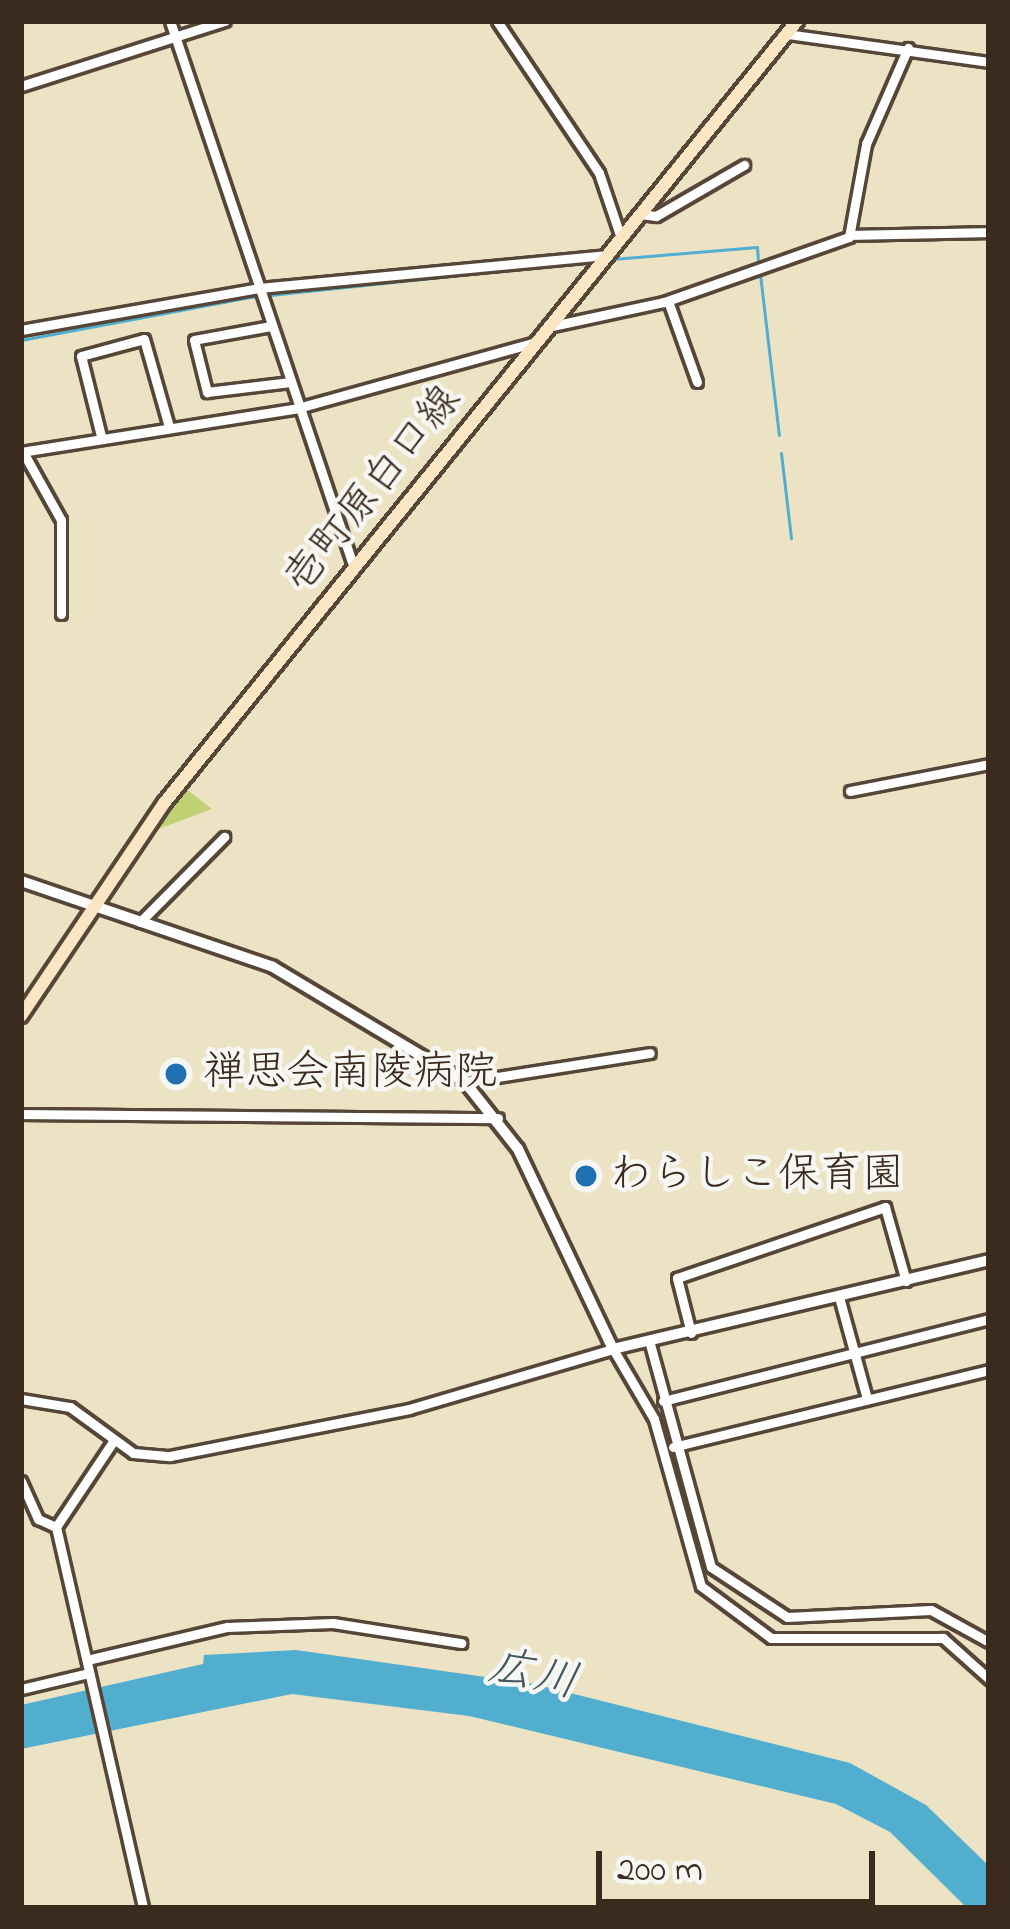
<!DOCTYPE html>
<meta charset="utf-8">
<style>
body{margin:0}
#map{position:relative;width:1010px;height:1929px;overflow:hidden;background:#ece3c5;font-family:"Indie Flower","Klee One",sans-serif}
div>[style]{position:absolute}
.green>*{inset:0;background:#c0d173}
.water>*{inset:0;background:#51aecf}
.stream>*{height:3px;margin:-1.5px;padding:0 1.5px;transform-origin:1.5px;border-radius:1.5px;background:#51aecf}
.roads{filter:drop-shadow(3px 0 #564637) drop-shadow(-3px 0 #564637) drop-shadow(0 3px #564637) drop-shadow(0 -3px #564637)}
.minor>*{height:9px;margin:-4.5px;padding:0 4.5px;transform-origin:4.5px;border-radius:4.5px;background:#fff}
.tertiary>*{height:10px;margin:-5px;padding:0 5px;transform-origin:5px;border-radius:5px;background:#fff}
.secondary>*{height:12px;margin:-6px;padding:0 6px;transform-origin:6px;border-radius:6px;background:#fbe6c4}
.dots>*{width:33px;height:33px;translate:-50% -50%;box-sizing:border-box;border:6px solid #f6f6f2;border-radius:50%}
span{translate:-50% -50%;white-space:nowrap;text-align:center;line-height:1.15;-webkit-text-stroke:9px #f6f6f2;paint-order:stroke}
.street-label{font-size:42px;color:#3b2a1e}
.poi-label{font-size:42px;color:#3b2a1e}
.left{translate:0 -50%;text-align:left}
.water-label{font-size:45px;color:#43585c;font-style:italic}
.frame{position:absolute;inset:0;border:24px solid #3b2a1e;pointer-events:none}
.scale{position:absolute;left:596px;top:1851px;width:279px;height:54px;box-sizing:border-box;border:6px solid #3b2a1e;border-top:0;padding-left:15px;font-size:36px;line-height:42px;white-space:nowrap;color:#3b2a1e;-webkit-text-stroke:9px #f6f6f2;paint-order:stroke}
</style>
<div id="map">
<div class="green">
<div style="clip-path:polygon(185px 788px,212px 809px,153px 831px)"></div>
</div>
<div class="water">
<div style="clip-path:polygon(296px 1650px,534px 1684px,850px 1763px,926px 1805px,989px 1866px,989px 1908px,967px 1908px,890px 1832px,836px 1804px,469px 1716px,292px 1694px,21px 1749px,21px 1705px,203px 1664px,204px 1655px)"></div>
</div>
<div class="stream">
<div style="left:613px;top:259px;width:144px;rotate:-4.8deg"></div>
<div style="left:757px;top:247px;width:14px;rotate:86deg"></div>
<div style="left:760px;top:274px;width:162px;rotate:83.3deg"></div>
<div style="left:21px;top:340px;width:233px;rotate:-10.6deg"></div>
<div style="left:250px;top:297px;width:347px;rotate:-6deg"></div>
<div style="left:781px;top:453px;width:86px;rotate:83.3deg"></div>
</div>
<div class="roads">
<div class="minor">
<div style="left:170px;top:21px;width:577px;rotate:71.41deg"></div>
<div style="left:497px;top:21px;width:183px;rotate:56.1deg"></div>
<div style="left:599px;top:173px;width:69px;rotate:71.3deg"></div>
<div style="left:787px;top:34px;width:204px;rotate:7.9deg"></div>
<div style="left:21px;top:86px;width:214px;rotate:-17.7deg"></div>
<div style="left:640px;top:214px;width:16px;rotate:7deg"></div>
<div style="left:656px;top:216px;width:102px;rotate:-30.1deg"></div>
<div style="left:851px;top:235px;width:138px;rotate:-1.2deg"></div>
<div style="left:668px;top:301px;width:86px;rotate:70.3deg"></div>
<div style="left:271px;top:326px;width:78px;rotate:169.7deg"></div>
<div style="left:194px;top:340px;width:54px;rotate:76deg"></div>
<div style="left:207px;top:392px;width:84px;rotate:-6.9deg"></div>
<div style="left:552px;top:326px;width:115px;rotate:-12.1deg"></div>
<div style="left:664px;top:302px;width:196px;rotate:-19.4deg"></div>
<div style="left:849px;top:237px;width:95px;rotate:-79.6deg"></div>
<div style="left:866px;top:144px;width:105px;rotate:-66.4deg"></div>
<div style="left:21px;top:330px;width:241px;rotate:-10deg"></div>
<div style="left:258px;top:288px;width:350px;rotate:-5.4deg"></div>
<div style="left:101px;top:436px;width:82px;rotate:-104deg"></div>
<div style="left:81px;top:356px;width:65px;rotate:-15.1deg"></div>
<div style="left:144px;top:339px;width:91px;rotate:74.1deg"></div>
<div style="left:21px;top:452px;width:280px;rotate:-9deg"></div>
<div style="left:298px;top:408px;width:247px;rotate:-15.5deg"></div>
<div style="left:23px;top:452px;width:78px;rotate:60.8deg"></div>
<div style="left:61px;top:520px;width:94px;rotate:90deg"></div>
<div style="left:850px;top:791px;width:142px;rotate:-11deg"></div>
<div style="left:140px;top:922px;width:120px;rotate:-45.3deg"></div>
<div style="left:465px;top:1082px;width:187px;rotate:-8.9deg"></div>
<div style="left:21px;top:1114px;width:477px;rotate:0.5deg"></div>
<div style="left:839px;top:1297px;width:106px;rotate:74.6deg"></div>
<div style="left:691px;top:1333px;width:57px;rotate:-104.3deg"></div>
<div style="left:677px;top:1278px;width:220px;rotate:-18.8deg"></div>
<div style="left:885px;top:1207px;width:77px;rotate:74.2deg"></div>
<div style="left:650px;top:1344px;width:231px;rotate:74.7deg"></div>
<div style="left:711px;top:1567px;width:91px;rotate:33.3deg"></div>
<div style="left:787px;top:1617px;width:144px;rotate:-2.8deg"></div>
<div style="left:931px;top:1610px;width:66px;rotate:28.9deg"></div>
<div style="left:21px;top:1399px;width:50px;rotate:9.3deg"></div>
<div style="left:70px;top:1407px;width:78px;rotate:36.1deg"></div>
<div style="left:133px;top:1453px;width:37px;rotate:5deg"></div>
<div style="left:170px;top:1456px;width:244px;rotate:-11.1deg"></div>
<div style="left:409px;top:1409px;width:213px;rotate:-16.4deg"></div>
<div style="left:613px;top:1349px;width:81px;rotate:59.6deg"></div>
<div style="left:654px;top:1419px;width:173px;rotate:74.3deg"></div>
<div style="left:701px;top:1586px;width:87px;rotate:36.6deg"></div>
<div style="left:771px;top:1638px;width:172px"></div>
<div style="left:943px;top:1638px;width:62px;rotate:41.7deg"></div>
<div style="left:663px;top:1401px;width:336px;rotate:-14.1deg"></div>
<div style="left:112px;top:1443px;width:101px;rotate:123.7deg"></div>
<div style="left:56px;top:1527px;width:391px;rotate:77.1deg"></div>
<div style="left:673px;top:1447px;width:325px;rotate:-13.7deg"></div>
<div style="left:21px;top:1481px;width:42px;rotate:65.9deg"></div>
<div style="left:38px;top:1519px;width:20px;rotate:24deg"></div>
<div style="left:87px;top:1660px;width:144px;rotate:-13.3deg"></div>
<div style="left:227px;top:1627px;width:106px;rotate:-2.2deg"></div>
<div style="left:333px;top:1623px;width:130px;rotate:8.9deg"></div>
<div style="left:21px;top:1689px;width:70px;rotate:-13.2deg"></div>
</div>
<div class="tertiary">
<div style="left:21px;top:881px;width:266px;rotate:18.8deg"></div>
<div style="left:273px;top:967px;width:224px;rotate:30.9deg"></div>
<div style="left:465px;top:1082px;width:85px;rotate:51.7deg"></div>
<div style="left:518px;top:1149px;width:221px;rotate:64.6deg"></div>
<div style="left:613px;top:1349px;width:386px;rotate:-13.3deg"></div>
</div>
<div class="secondary">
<div style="left:21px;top:1016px;width:258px;rotate:-56.1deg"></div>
<div style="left:165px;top:802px;width:1005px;rotate:-51.02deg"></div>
</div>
</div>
<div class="dots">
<div style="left:176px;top:1074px;background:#1f6fb2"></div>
<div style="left:586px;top:1176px;background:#1f6fb2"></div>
</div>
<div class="street-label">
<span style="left:374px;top:490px;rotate:-51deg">壱町原白口線</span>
</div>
<div class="poi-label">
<span class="left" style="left:203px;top:1074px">禅思会南陵病院</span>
<span class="left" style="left:610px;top:1176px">わらしこ保育園</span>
</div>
<div class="water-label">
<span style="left:533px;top:1677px;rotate:12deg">広川</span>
</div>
<div class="frame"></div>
<div class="scale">200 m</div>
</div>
